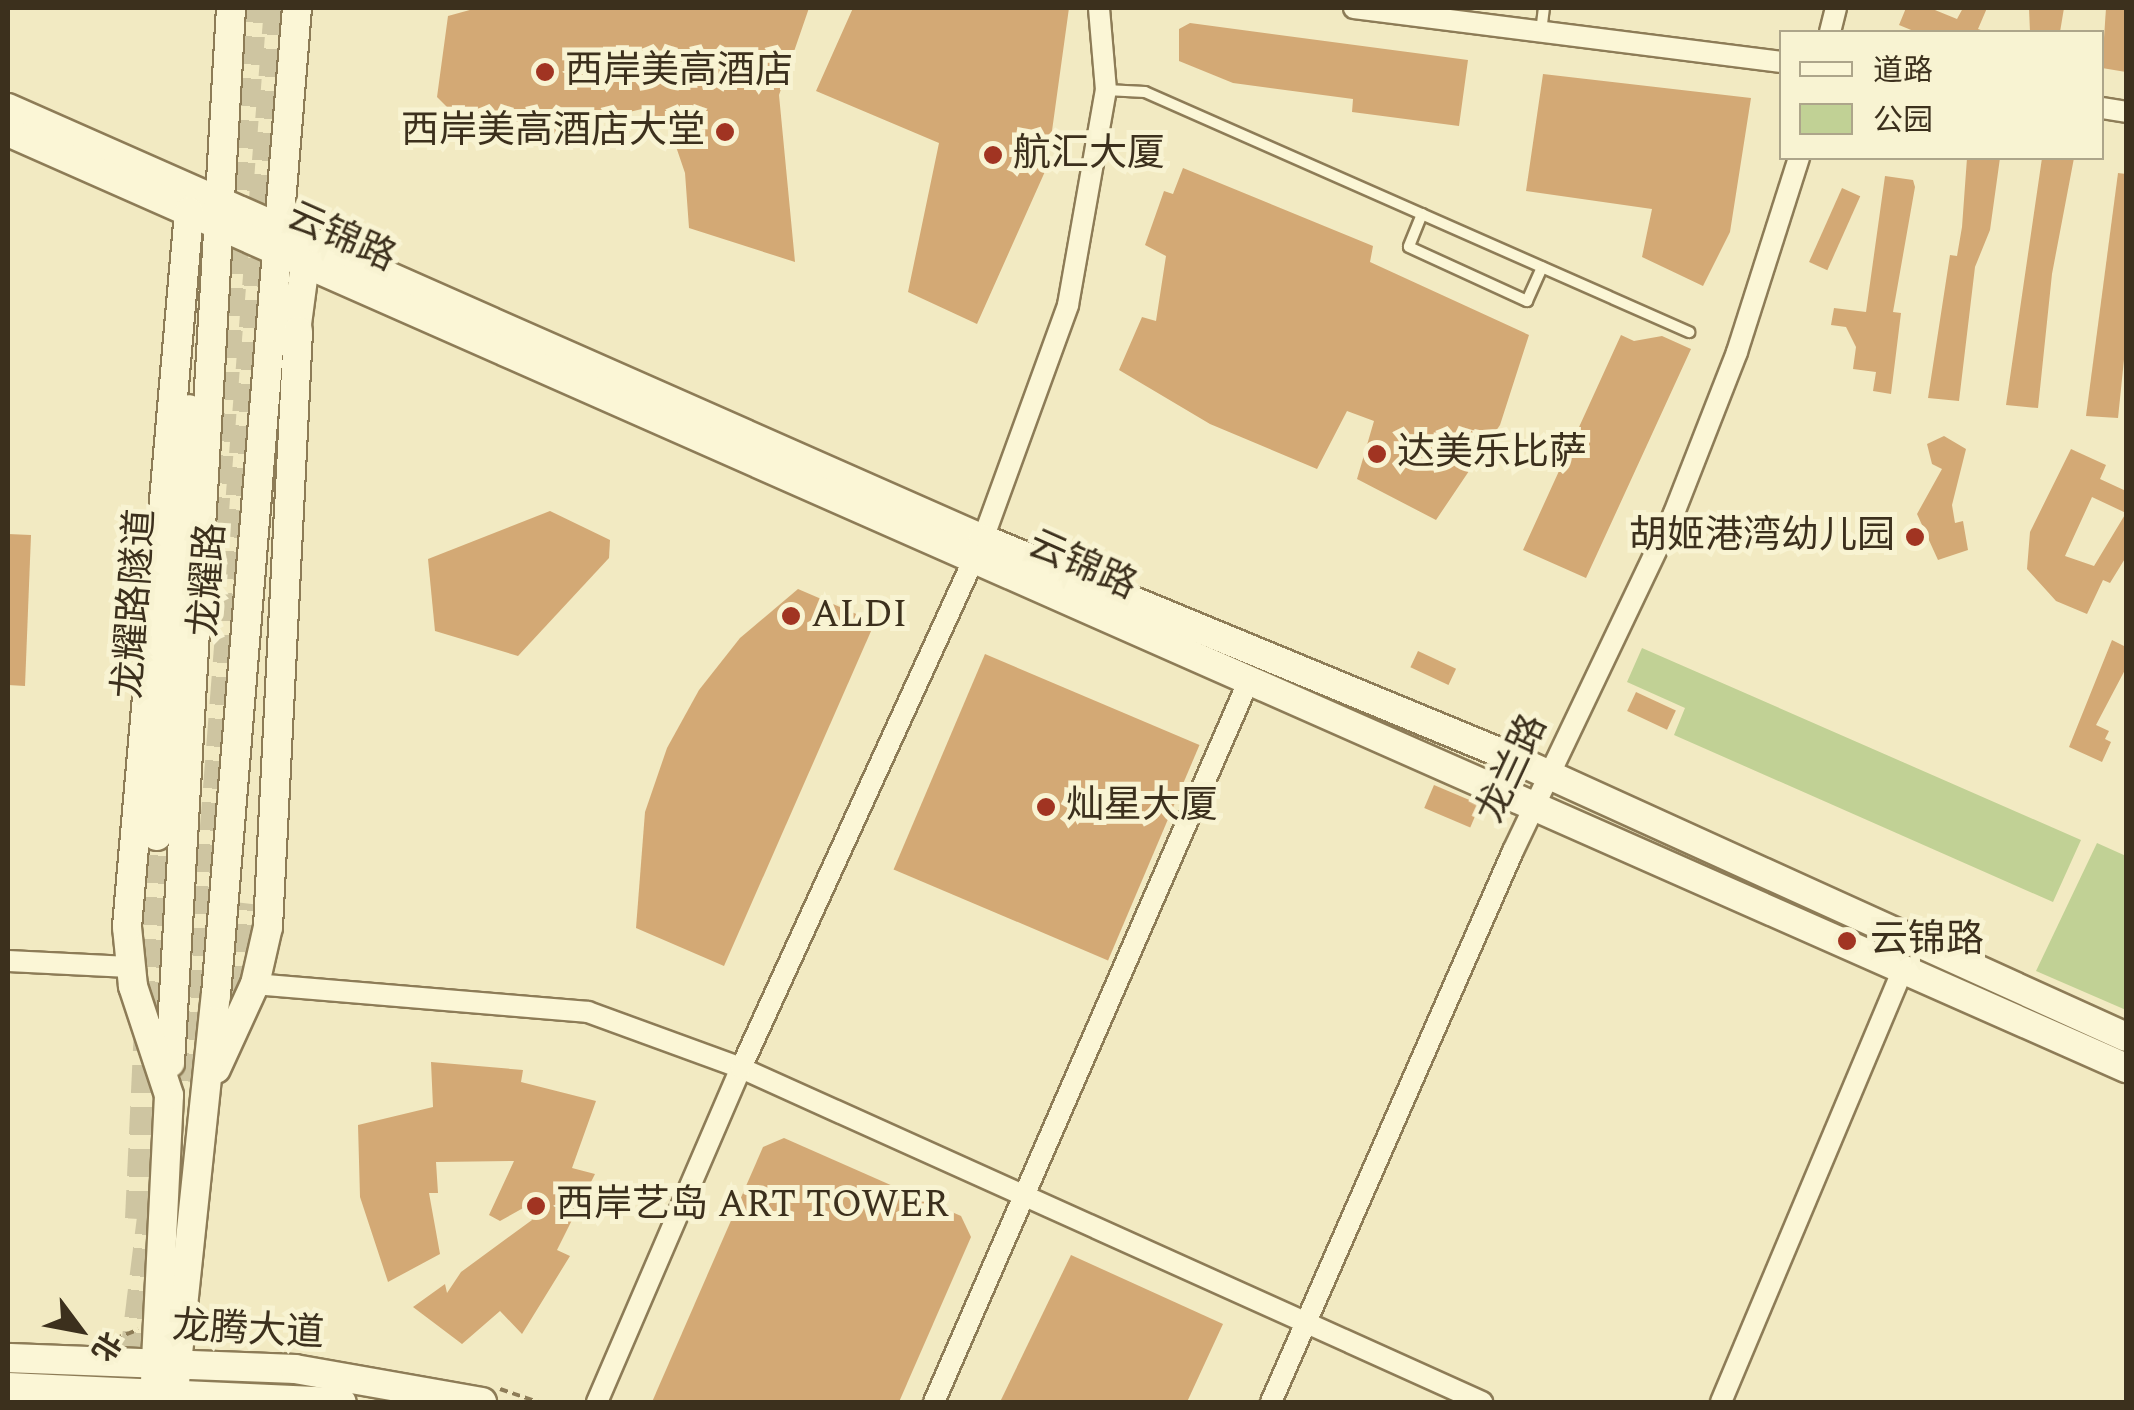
<!DOCTYPE html>
<meta charset="utf-8">
<style>
body{margin:0}
#map{position:relative;width:2134px;height:1410px;overflow:hidden;background:#f2eac2;font-family:Spectral,"Noto Sans SC",serif}
div>[style]{position:absolute}
.green>*{inset:0;background:#c1d195}
.building>*{inset:0;background:#d3a975;transform-origin:0 0}
.secondary-tunnel>*{height:28px;margin-top:-14px;transform-origin:0;background:repeating-linear-gradient(90deg,#cec5a1 0 28px,transparent 0 42px)}
.path>*{height:4px;margin-top:-2px;transform-origin:0;background:repeating-linear-gradient(90deg,#8d7c57 0 8px,transparent 0 13px)}
.roads{filter:drop-shadow(2px 0 #8d7c57) drop-shadow(-2px 0 #8d7c57) drop-shadow(0 2px #8d7c57) drop-shadow(0 -2px #8d7c57)}
.service>*{height:10px;margin:-5px;padding:0 5px;transform-origin:5px;border-radius:5px;background:#fbf6d6}
.minor>*{height:20px;margin:-10px;padding:0 10px;transform-origin:10px;border-radius:10px;background:#fbf6d6}
.secondary>*{height:28px;margin:-14px;padding:0 14px;transform-origin:14px;border-radius:14px;background:#fbf6d6}
.dots>*{width:28px;height:28px;translate:-50% -50%;box-sizing:border-box;border:5px solid #f8f3d2;border-radius:50%}
span{translate:-50% -50%;white-space:nowrap;text-align:center;line-height:1.15;-webkit-text-stroke:10px #f8f3d2;paint-order:stroke}
.poi-label{font-size:38px;color:#3c301d}
.left{translate:0 -50%;text-align:left}
.right{translate:-100% -50%;text-align:right}
.street-label{font-size:38px;color:#3c301d}
.frame{position:absolute;inset:0;border:10px solid #3c301d;pointer-events:none}
.legend{position:absolute;left:1779px;top:30px;width:325px;height:130px;box-sizing:border-box;background:#f8f3d2;border:2px solid #ada58a;margin:0;padding:12px 18px;list-style:none;font-size:30px;color:#3c301d}
.legend li{display:flex;align-items:center;gap:20px;height:50px}
.legend b{width:50px;border:2px solid #ada58a}
.north{position:absolute;left:30px;top:1280px;width:100px;height:100px;-webkit-text-stroke:8px #f8f3d2;paint-order:stroke;rotate:122deg;font-size:28px;font-weight:700;line-height:40px;text-align:center;color:#3c301d}
.north::after{content:'';display:block;margin:auto;width:35px;height:45px;background:#3c301d;clip-path:polygon(50% 0,100% 100%,50% 72%,0 100%)}
</style>
<div id="map">
<div class="green">
<div style="clip-path:polygon(1642px 648px,2081px 840px,2053px 902px,1674px 735px,1685px 708px,1627px 682px)"></div>
<div style="clip-path:polygon(2097px 843px,2126px 856px,2126px 1010px,2036px 971px)"></div>
</div>
<div class="building">
<div style="clip-path:polygon(477px 8px,809px 8px,779px 95px,795px 262px,689px 228px,685px 173px,669px 126px,642px 109px,608px 117px,566px 138px,511px 139px,461px 121px,437px 97px,448px 16px)"></div>
<div style="clip-path:polygon(853px 8px,1069px 8px,1047px 167px,977px 324px,908px 292px,939px 143px,816px 91px)"></div>
<div style="clip-path:polygon(1906px 8px,1930px 8px,1957px 19px,1963px 8px,1987px 8px,1978px 29px,1987px 32px,1916px 32px,1899px 25px)"></div>
<div style="clip-path:polygon(2029px 8px,2064px 8px,2060px 32px,2030px 32px)"></div>
<div style="clip-path:polygon(2106px 8px,2126px 8px,2126px 72px,2102px 68px)"></div>
<div style="clip-path:polygon(1190px 23px,1468px 60px,1459px 126px,1352px 112px,1353px 99px,1233px 83px,1179px 61px,1179px 29px)"></div>
<div style="clip-path:polygon(1543px 74px,1751px 98px,1730px 232px,1703px 286px,1642px 257px,1652px 209px,1526px 191px)"></div>
<div style="clip-path:polygon(1967px 158px,2000px 158px,1990px 230px,1975px 267px,1959px 401px,1928px 398px,1950px 255px,1957px 256px,1962px 227px)"></div>
<div style="clip-path:polygon(2042px 158px,2074px 158px,2052px 274px,2038px 408px,2006px 405px)"></div>
<div style="clip-path:polygon(1183px 168px,1373px 246px,1370px 262px,1529px 335px,1500px 425px,1436px 520px,1357px 479px,1374px 421px,1347px 411px,1317px 469px,1210px 424px,1119px 370px,1142px 317px,1156px 321px,1166px 256px,1145px 245px,1164px 191px,1173px 194px)"></div>
<div style="clip-path:polygon(2118px 173px,2126px 174px,2126px 340px,2118px 418px,2086px 416px)"></div>
<div style="clip-path:polygon(1885px 176px,1913px 180px,1915px 187px,1893px 312px,1901px 313px,1891px 394px,1873px 391px,1876px 372px,1853px 369px,1856px 347px,1846px 327px,1831px 325px,1834px 308px,1866px 312px)"></div>
<div style="left:1842px;top:188px;width:20px;height:81px;rotate:24deg"></div>
<div style="clip-path:polygon(1621px 335px,1634px 341px,1662px 336px,1691px 349px,1586px 578px,1523px 550px)"></div>
<div style="clip-path:polygon(1944px 436px,1966px 449px,1952px 505px,1955px 523px,1963px 521px,1968px 550px,1938px 560px,1917px 514px,1942px 469px,1932px 464px,1927px 444px)"></div>
<div style="clip-path:polygon(evenodd,2071px 449px,2106px 465px,2100px 479px,2126px 491px,2126px 557px,2110px 583px,2103px 580px,2087px 614px,2056px 601px,2027px 569px,2030px 532px,2071px 449px,2092px 497px,2126px 513px,2094px 566px,2065px 556px,2092px 497px)"></div>
<div style="clip-path:polygon(550px 511px,610px 540px,609px 558px,518px 656px,435px 631px,428px 559px)"></div>
<div style="clip-path:polygon(8px 534px,31px 535px,25px 686px,8px 685px)"></div>
<div style="clip-path:polygon(798px 589px,875px 622px,724px 966px,636px 928px,645px 812px,667px 748px,699px 690px,740px 638px)"></div>
<div style="clip-path:polygon(2112px 640px,2126px 647px,2126px 668px,2096px 725px,2109px 731px,2105px 739px,2111px 742px,2102px 762px,2069px 747px)"></div>
<div style="left:1418px;top:651px;width:42px;height:18px;rotate:25deg"></div>
<div style="left:985px;top:654px;width:233px;height:234px;rotate:23deg"></div>
<div style="left:1636px;top:692px;width:44px;height:21px;rotate:25deg"></div>
<div style="left:1434px;top:785px;width:50px;height:25px;rotate:23deg"></div>
<div style="clip-path:polygon(431px 1062px,523px 1070px,521px 1082px,596px 1101px,572px 1168px,595px 1174px,557px 1250px,570px 1256px,522px 1334px,500px 1311px,462px 1344px,413px 1307px,445px 1284px,447px 1293px,461px 1272px,532px 1220px,525px 1207px,500px 1221px,489px 1215px,514px 1161px,436px 1162px,438px 1193px,429px 1193px,440px 1254px,388px 1282px,360px 1197px,358px 1125px,433px 1107px)"></div>
<div style="clip-path:polygon(784px 1138px,961px 1216px,971px 1237px,899px 1402px,652px 1402px,763px 1147px)"></div>
<div style="clip-path:polygon(1071px 1255px,1223px 1324px,1187px 1402px,1000px 1402px)"></div>
</div>
<div class="secondary-tunnel">
<div style="left:214px;top:525px;width:518px;rotate:-85.69deg"></div>
<div style="left:227px;top:1035px;width:133px;rotate:-83.5deg"></div>
<div style="left:194px;top:1082px;width:1077px;rotate:-85.53deg"></div>
<div style="left:139px;top:1219px;width:383px;rotate:-87.3deg"></div>
<div style="left:128px;top:1402px;width:204px;rotate:-82.9deg"></div>
</div>
<div class="path">
<div style="left:114px;top:1339px;width:26px;rotate:-21deg"></div>
<div style="left:500px;top:1389px;width:40px;rotate:18.9deg"></div>
</div>
<div class="roads">
<div class="service">
<div style="left:1541px;top:32px;width:24px;rotate:-83deg"></div>
<div style="left:1106px;top:90px;width:39px;rotate:3deg"></div>
<div style="left:1145px;top:92px;width:595px;rotate:23.81deg"></div>
<div style="left:1422px;top:214px;width:35px;rotate:112deg"></div>
<div style="left:1409px;top:247px;width:130px;rotate:24.6deg"></div>
<div style="left:1527px;top:301px;width:37px;rotate:-66deg"></div>
</div>
<div class="minor">
<div style="left:1354px;top:8px;width:431px;rotate:7.2deg"></div>
<div style="left:1830px;top:32px;width:25px;rotate:-76deg"></div>
<div style="left:2102px;top:108px;width:24px;rotate:9deg"></div>
<div style="left:8px;top:961px;width:121px;rotate:2.8deg"></div>
<div style="left:255px;top:984px;width:334px;rotate:4.8deg"></div>
<div style="left:588px;top:1012px;width:163px;rotate:20.1deg"></div>
<div style="left:741px;top:1068px;width:813px;rotate:24.26deg"></div>
<div style="left:597px;top:1402px;width:364px;rotate:-66.7deg"></div>
<div style="left:741px;top:1068px;width:582px;rotate:-65.42deg"></div>
<div style="left:983px;top:539px;width:249px;rotate:-70deg"></div>
<div style="left:1068px;top:305px;width:218px;rotate:-80deg"></div>
<div style="left:1106px;top:90px;width:82px;rotate:-94.9deg"></div>
<div style="left:934px;top:1402px;width:788px;rotate:-66.43deg"></div>
<div style="left:1271px;top:1402px;width:602px;rotate:-66.29deg"></div>
<div style="left:1513px;top:851px;width:374px;rotate:-64.5deg"></div>
<div style="left:1674px;top:513px;width:173px;rotate:-68.6deg"></div>
<div style="left:1737px;top:352px;width:204px;rotate:-72.3deg"></div>
<div style="left:1721px;top:1402px;width:470px;rotate:-67.2deg"></div>
</div>
<div class="secondary">
<div style="left:8px;top:108px;width:1066px;rotate:23.85deg"></div>
<div style="left:983px;top:539px;width:560px;rotate:22.45deg"></div>
<div style="left:1501px;top:753px;width:686px;rotate:24.44deg"></div>
<div style="left:8px;top:132px;width:2316px;rotate:23.84deg"></div>
<div style="left:294px;top:347px;width:84px;rotate:-82.5deg"></div>
<div style="left:157px;top:836px;width:428px;rotate:-85.7deg"></div>
<div style="left:170px;top:1063px;width:1057px;rotate:-86.69deg"></div>
<div style="left:216px;top:1069px;width:94px;rotate:-65.4deg"></div>
<div style="left:255px;top:984px;width:58px;rotate:-77.2deg"></div>
<div style="left:268px;top:927px;width:597px;rotate:-87.12deg"></div>
<div style="left:8px;top:1358px;width:287px;rotate:2.2deg"></div>
<div style="left:295px;top:1369px;width:190px;rotate:10deg"></div>
<div style="left:8px;top:1387px;width:334px;rotate:2.6deg"></div>
<div style="left:174px;top:1392px;width:399px;rotate:-84deg"></div>
<div style="left:216px;top:995px;width:990px;rotate:-85.31deg"></div>
<div style="left:154px;top:1402px;width:307px;rotate:-87.2deg"></div>
<div style="left:169px;top:1095px;width:115px;rotate:-108.3deg"></div>
<div style="left:133px;top:986px;width:59px;rotate:-95.8deg"></div>
<div style="left:127px;top:927px;width:718px;rotate:-85.04deg"></div>
</div>
</div>
<div class="dots">
<div style="left:545px;top:72px;background:#a13422"></div>
<div style="left:725px;top:132px;background:#a13422"></div>
<div style="left:993px;top:155px;background:#a13422"></div>
<div style="left:1377px;top:454px;background:#a13422"></div>
<div style="left:1915px;top:537px;background:#a13422"></div>
<div style="left:791px;top:616px;background:#a13422"></div>
<div style="left:1046px;top:807px;background:#a13422"></div>
<div style="left:1847px;top:941px;background:#a13422"></div>
<div style="left:536px;top:1206px;background:#a13422"></div>
</div>
<div class="poi-label">
<span class="left" style="left:565px;top:72px">西岸美高酒店</span>
<span class="right" style="left:705px;top:132px">西岸美高酒店大堂</span>
<span class="left" style="left:1013px;top:155px">航汇大厦</span>
<span class="left" style="left:1397px;top:454px">达美乐比萨</span>
<span class="right" style="left:1895px;top:537px">胡姬港湾幼儿园</span>
<span class="left" style="left:811px;top:616px">ALDI</span>
<span class="left" style="left:1066px;top:807px">灿星大厦</span>
<span class="left" style="left:1870px;top:941px">云锦路</span>
<span class="left" style="left:556px;top:1206px">西岸艺岛 ART TOWER</span>
</div>
<div class="street-label">
<span style="left:341px;top:238px;rotate:24deg">云锦路</span>
<span style="left:1082px;top:566px;rotate:24deg">云锦路</span>
<span style="left:209px;top:580px;rotate:-86deg">龙耀路</span>
<span style="left:136px;top:604px;rotate:-86deg">龙耀路隧道</span>
<span style="left:1513px;top:769px;rotate:-65deg">龙兰路</span>
<span style="left:248px;top:1331px;rotate:3deg">龙腾大道</span>
</div>
<div class="frame"></div>
<ul class="legend">
<li><b style="height:12px;background:#fbf6d6"></b>道路</li>
<li><b style="height:28px;background:#c1d195"></b>公园</li>
</ul>
<div class="north">北</div>
</div>
